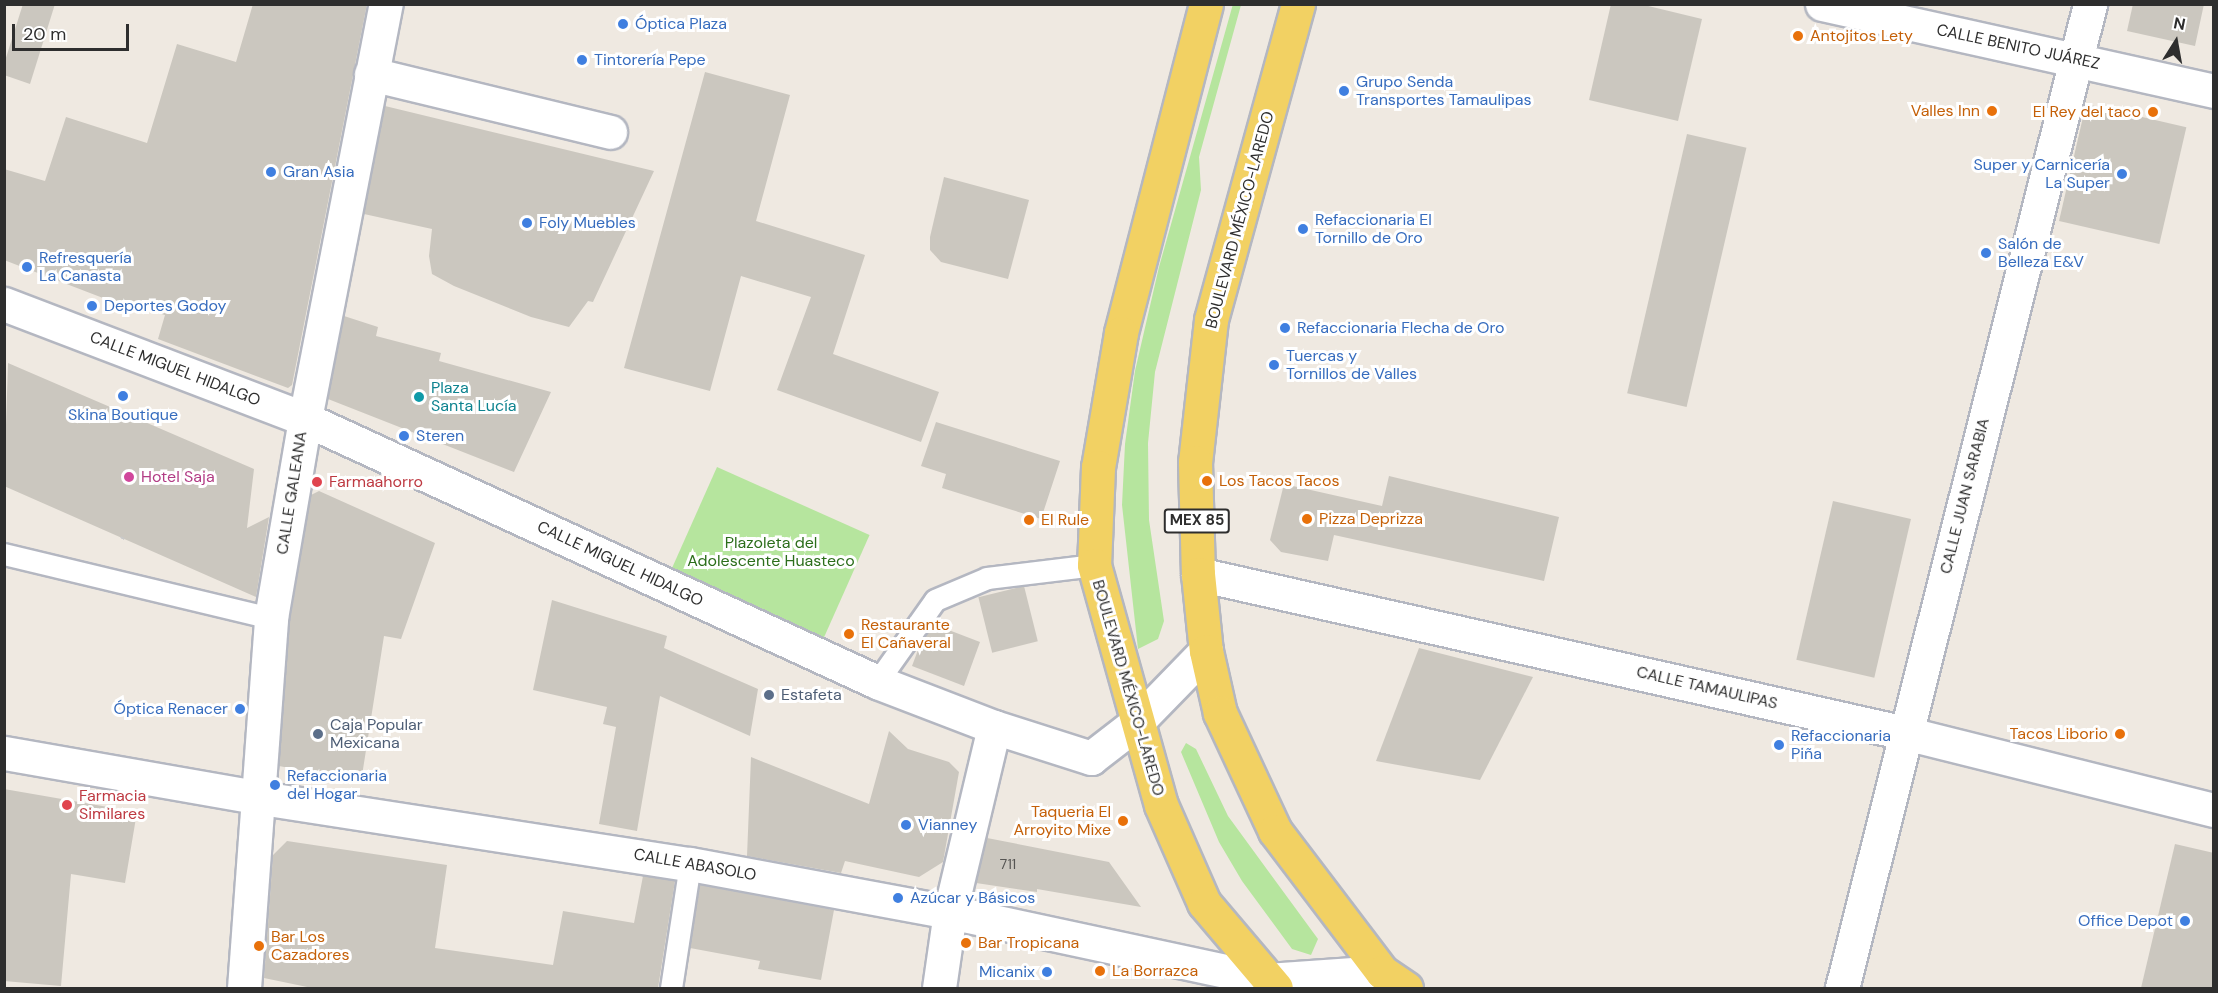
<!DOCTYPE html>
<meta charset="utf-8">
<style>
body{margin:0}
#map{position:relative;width:2218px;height:993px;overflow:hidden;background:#efe9e1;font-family:"DM Sans",sans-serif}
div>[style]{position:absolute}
.green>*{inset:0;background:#b6e59e;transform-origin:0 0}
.building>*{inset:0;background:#cbc7bf;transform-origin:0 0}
.path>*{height:4px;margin-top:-2px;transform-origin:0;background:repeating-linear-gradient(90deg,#c9c9c9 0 4.5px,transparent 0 7.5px)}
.roads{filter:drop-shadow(2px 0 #b4b7c1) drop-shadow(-2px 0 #b4b7c1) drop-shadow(0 2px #b4b7c1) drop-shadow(0 -2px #b4b7c1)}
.service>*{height:21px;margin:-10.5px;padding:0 10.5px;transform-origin:10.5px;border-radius:10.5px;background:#fff}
.pedestrian>*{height:33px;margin:-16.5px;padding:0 16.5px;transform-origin:16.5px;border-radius:16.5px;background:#fff}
.minor>*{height:33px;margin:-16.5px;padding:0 16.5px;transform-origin:16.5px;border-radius:16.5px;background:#fff}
.tertiary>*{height:33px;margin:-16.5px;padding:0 16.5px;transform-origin:16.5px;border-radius:16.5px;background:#fff}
.primary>*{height:33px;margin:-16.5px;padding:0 16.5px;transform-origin:16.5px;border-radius:16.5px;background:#f2d163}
.dots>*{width:16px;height:16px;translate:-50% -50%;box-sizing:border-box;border:3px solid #fff;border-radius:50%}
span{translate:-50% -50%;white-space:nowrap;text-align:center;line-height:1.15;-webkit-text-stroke:6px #fff;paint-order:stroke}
.number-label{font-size:14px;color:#555452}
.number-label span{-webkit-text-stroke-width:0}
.shield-label span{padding:2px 4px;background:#fff;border:2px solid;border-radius:4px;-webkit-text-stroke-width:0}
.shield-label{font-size:15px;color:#2e2e2e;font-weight:700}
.shop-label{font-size:16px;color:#366cbe}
.left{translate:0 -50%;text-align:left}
.right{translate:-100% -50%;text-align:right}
.food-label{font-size:16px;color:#c56008}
.street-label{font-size:16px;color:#2e2e2e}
.culture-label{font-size:16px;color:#0d838f}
.hotel-label{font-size:16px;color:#b23c85}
.health-label{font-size:16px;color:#be3a42}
.park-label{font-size:16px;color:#2c6e1b}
.service-label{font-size:16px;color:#4e5e75}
.frame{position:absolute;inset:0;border:6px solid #2e2e2e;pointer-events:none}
.north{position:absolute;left:2146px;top:12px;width:60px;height:60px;-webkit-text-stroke:4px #fff;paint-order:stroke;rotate:11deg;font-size:16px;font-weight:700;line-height:24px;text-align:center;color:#2e2e2e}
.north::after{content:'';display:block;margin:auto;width:21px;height:27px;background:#2e2e2e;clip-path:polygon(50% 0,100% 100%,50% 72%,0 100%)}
.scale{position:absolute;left:12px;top:24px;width:117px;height:27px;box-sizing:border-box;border:3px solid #2e2e2e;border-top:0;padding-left:8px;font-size:18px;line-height:21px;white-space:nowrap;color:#2e2e2e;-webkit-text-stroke:4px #fff;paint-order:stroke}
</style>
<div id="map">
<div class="green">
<div style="clip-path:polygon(1233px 4px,1241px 5px,1199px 157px,1201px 190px,1155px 372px,1148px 443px,1149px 520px,1164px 621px,1158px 639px,1138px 649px,1122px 505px,1125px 444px,1135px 371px,1159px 267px)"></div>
<div style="left:717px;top:467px;width:167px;height:113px;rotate:24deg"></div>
<div style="clip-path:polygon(1186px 743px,1196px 749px,1228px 816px,1318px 939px,1311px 955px,1292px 949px,1242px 881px,1219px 842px,1181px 752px)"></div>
</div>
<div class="building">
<div style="clip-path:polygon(23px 4px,55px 4px,30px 84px,4px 75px,4px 64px)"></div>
<div style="clip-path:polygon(253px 4px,367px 4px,292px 385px,288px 388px,158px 339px,165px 315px,103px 298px,4px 260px,4px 169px,45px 181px,66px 117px,147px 143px,177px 44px,236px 62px)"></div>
<div style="clip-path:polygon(1611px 4px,1640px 4px,1702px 19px,1678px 121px,1589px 100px)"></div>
<div style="clip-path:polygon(2133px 4px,2204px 4px,2195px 46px,2127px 31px)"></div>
<div style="clip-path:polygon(705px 72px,790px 95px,756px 221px,865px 255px,833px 354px,939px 392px,921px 442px,777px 390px,811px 297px,741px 276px,710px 391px,624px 368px)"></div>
<div style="left:2086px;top:104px;width:103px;height:120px;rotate:13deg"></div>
<div style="clip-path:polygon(385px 106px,654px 171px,593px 302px,588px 301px,569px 327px,531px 317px,454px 286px,432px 274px,429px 256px,432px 229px,364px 214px)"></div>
<div style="left:1687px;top:134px;width:61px;height:266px;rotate:13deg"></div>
<div style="clip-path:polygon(944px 177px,1029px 200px,1008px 279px,941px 262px,930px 250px,930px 237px)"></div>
<div style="clip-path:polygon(344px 316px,378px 327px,376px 336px,441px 353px,439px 361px,551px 392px,514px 472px,328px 399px)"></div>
<div style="clip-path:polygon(8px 363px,254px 469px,247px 528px,269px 517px,256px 597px,4px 486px)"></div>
<div style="clip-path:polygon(936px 422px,1060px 461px,1041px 519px,942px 488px,946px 474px,921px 466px)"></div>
<div style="clip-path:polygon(1389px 476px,1559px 517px,1544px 581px,1334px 535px,1328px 561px,1281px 552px,1270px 540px,1284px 484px,1382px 506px)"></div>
<div style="clip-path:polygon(319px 491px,435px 543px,401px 639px,384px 636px,361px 782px,279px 766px,290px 620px,311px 495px)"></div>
<div style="left:1833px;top:501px;width:80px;height:163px;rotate:13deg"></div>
<div style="left:1024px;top:586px;width:57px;height:47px;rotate:76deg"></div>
<div style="clip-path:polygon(552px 600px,667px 636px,664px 648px,758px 689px,750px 736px,660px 696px,637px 831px,599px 824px,616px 727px,603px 724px,607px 707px,533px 690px)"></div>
<div style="clip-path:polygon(933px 624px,980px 642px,964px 686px,912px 666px,921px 642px)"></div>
<div style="clip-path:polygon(1419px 648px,1533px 677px,1480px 780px,1376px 761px)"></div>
<div style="clip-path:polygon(889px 731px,908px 749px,949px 762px,959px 772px,943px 862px,919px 877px,845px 861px,841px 873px,747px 856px,751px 757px,869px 804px)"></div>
<div style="clip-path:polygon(4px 789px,137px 812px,125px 883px,71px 874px,61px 986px,4px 981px)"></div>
<div style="clip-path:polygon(987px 838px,1109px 862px,1141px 907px,1037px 889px,1037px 892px,976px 883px)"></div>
<div style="clip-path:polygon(287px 841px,447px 865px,435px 948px,553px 965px,563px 911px,634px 923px,643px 876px,675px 881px,658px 988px,312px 988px,264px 978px,273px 855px)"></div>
<div style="clip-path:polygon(2175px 844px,2214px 853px,2214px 988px,2141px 988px)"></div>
<div style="clip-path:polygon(700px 885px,834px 910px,821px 980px,758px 969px,760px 961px,690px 948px)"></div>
</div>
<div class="path">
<div style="left:122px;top:539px;width:2px;rotate:-63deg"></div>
</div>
<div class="roads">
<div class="service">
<div style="left:4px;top:554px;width:275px;rotate:13.5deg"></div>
<div style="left:877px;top:682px;width:100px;rotate:-54.7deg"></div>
<div style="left:935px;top:600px;width:56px;rotate:-22.9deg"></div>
<div style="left:987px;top:578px;width:108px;rotate:-6.9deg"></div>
<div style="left:671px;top:988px;width:125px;rotate:-81.3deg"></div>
</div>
<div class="pedestrian">
<div style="left:371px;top:74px;width:246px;rotate:13.6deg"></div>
</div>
<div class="minor">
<div style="left:1198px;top:574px;width:725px;rotate:12.67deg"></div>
<div style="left:1905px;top:733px;width:318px;rotate:14deg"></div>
<div style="left:4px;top:753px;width:255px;rotate:9.9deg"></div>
<div style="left:255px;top:797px;width:440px;rotate:8.8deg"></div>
<div style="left:690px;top:864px;width:264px;rotate:10.5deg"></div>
<div style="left:950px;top:912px;width:324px;rotate:12.1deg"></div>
<div style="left:1267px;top:980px;width:115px;rotate:-4deg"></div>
<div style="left:244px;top:988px;width:371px;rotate:-85.8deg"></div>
<div style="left:271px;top:618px;width:202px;rotate:-80.3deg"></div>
<div style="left:305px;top:419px;width:423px;rotate:-79deg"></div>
<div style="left:939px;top:988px;width:77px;rotate:-81.8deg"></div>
<div style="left:950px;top:912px;width:190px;rotate:-76.6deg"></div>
<div style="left:1842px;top:988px;width:1015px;rotate:-75.85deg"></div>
</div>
<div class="tertiary">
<div style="left:1822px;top:4px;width:402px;rotate:12.5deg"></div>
<div style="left:4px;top:304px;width:322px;rotate:20.9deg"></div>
<div style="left:305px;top:419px;width:630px;rotate:24.69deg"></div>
<div style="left:877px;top:682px;width:125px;rotate:21deg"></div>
<div style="left:994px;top:727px;width:102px;rotate:17.7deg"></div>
<div style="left:1091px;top:758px;width:56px;rotate:-37.7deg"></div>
<div style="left:1135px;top:724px;width:102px;rotate:-45.8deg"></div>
</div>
<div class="primary">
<div style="left:1206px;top:4px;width:340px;rotate:104.5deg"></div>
<div style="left:1121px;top:333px;width:136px;rotate:99.7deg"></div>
<div style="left:1098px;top:467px;width:98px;rotate:92.3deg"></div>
<div style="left:1094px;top:565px;width:249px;rotate:74.4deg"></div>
<div style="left:1161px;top:805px;width:107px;rotate:66.3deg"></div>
<div style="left:1204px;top:903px;width:111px;rotate:49.7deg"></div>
<div style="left:1298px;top:4px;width:328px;rotate:105.4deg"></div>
<div style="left:1211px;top:320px;width:143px;rotate:96.4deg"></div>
<div style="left:1195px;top:462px;width:112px;rotate:88.5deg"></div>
<div style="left:1198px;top:574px;width:77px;rotate:84.1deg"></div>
<div style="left:1206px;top:651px;width:64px;rotate:77.3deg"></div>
<div style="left:1220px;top:713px;width:130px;rotate:65deg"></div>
<div style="left:1275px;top:831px;width:177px;rotate:52.8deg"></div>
<div style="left:1382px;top:972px;width:29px;rotate:34deg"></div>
</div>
</div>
<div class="dots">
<div style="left:623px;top:24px;background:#3f7fe0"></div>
<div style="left:1798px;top:36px;background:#e8710a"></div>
<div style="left:582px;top:60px;background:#3f7fe0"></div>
<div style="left:1344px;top:91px;background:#3f7fe0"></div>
<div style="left:1992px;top:111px;background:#e8710a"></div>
<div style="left:2153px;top:112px;background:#e8710a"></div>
<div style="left:271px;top:172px;background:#3f7fe0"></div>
<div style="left:2122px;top:174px;background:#3f7fe0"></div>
<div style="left:527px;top:223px;background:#3f7fe0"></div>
<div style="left:1303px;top:229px;background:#3f7fe0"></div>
<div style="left:1986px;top:253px;background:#3f7fe0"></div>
<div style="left:27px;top:267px;background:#3f7fe0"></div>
<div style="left:92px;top:306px;background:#3f7fe0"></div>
<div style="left:1285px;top:328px;background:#3f7fe0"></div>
<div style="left:1274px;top:365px;background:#3f7fe0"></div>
<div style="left:123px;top:396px;background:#3f7fe0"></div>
<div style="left:419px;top:397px;background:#0f9aa8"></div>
<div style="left:404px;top:436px;background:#3f7fe0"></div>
<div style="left:129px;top:477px;background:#d1479c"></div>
<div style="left:1207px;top:481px;background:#e8710a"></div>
<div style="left:317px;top:482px;background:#e0444e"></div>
<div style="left:1307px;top:519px;background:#e8710a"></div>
<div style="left:1029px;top:520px;background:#e8710a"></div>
<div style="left:849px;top:634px;background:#e8710a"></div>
<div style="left:769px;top:695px;background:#5c6f8a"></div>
<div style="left:240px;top:709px;background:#3f7fe0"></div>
<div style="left:318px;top:734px;background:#5c6f8a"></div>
<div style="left:2120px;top:734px;background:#e8710a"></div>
<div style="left:1779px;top:745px;background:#3f7fe0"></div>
<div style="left:275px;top:785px;background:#3f7fe0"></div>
<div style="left:67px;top:805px;background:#e0444e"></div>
<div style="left:1123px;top:821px;background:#e8710a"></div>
<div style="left:906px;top:825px;background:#3f7fe0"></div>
<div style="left:898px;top:898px;background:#3f7fe0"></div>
<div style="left:2185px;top:921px;background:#3f7fe0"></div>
<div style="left:966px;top:943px;background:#e8710a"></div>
<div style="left:259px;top:946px;background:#e8710a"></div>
<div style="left:1100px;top:971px;background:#e8710a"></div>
<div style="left:1047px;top:972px;background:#3f7fe0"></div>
</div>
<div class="number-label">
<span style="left:1008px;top:864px">711</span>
</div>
<div class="shield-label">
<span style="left:1197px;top:521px">MEX 85</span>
</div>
<div class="shop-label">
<span class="left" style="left:635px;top:24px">Óptica Plaza</span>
<span class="left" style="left:594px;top:60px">Tintorería Pepe</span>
<span class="left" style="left:1356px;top:91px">Grupo Senda<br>Transportes Tamaulipas</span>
<span class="right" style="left:2110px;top:174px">Super y Carnicería<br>La Super</span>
<span class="left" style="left:283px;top:172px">Gran Asia</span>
<span class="left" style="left:1315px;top:229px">Refaccionaria El<br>Tornillo de Oro</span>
<span class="left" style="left:539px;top:223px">Foly Muebles</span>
<span class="left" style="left:1998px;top:253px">Salón de<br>Belleza E&amp;V</span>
<span class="left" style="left:39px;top:267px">Refresquería<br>La Canasta</span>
<span class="left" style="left:104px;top:306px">Deportes Godoy</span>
<span class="left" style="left:1297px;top:328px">Refaccionaria Flecha de Oro</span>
<span class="left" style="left:1286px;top:365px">Tuercas y<br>Tornillos de Valles</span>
<span style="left:123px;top:415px">Skina Boutique</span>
<span class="left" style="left:416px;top:436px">Steren</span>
<span class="right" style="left:228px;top:709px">Óptica Renacer</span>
<span class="left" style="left:1791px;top:745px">Refaccionaria<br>Piña</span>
<span class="left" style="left:287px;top:785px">Refaccionaria<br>del Hogar</span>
<span class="left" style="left:918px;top:825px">Vianney</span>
<span class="left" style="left:910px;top:898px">Azúcar y Básicos</span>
<span class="right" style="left:2173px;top:921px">Office Depot</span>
<span class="right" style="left:1035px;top:972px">Micanix</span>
</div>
<div class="food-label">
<span class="left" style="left:1810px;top:36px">Antojitos Lety</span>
<span class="right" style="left:1980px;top:111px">Valles Inn</span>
<span class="right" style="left:2141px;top:112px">El Rey del taco</span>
<span class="left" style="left:1219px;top:481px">Los Tacos Tacos</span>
<span class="left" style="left:1319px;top:519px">Pizza Deprizza</span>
<span class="left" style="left:1041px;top:520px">El Rule</span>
<span class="left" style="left:861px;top:634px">Restaurante<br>El Cañaveral</span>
<span class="right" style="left:2108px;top:734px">Tacos Liborio</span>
<span class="right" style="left:1111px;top:821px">Taqueria El<br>Arroyito Mixe</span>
<span class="left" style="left:271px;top:946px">Bar Los<br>Cazadores</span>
<span class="left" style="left:978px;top:943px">Bar Tropicana</span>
<span class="left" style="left:1112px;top:971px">La Borrazca</span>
</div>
<div class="street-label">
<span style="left:2018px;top:47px;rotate:12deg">CALLE BENITO JUÁREZ</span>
<span style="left:1240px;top:220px;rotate:-75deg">BOULEVARD MÉXICO-LAREDO</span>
<span style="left:175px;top:369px;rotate:21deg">CALLE MIGUEL HIDALGO</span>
<span style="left:292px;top:493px;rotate:-81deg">CALLE GALEANA</span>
<span style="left:1965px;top:496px;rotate:-76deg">CALLE JUAN SARABIA</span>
<span style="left:620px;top:564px;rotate:25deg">CALLE MIGUEL HIDALGO</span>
<span style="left:1128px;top:688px;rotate:74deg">BOULEVARD MÉXICO-LAREDO</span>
<span style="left:1707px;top:688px;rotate:13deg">CALLE TAMAULIPAS</span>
<span style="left:695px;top:865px;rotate:10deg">CALLE ABASOLO</span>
</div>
<div class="culture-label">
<span class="left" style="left:431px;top:397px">Plaza<br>Santa Lucía</span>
</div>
<div class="hotel-label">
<span class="left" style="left:141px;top:477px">Hotel Saja</span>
</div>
<div class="health-label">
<span class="left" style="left:329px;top:482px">Farmaahorro</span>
<span class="left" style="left:79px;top:805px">Farmacia<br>Similares</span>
</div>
<div class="park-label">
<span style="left:771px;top:552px">Plazoleta del<br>Adolescente Huasteco</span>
</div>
<div class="service-label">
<span class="left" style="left:781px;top:695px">Estafeta</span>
<span class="left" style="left:330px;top:734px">Caja Popular<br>Mexicana</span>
</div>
<div class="frame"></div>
<div class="north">N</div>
<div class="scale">20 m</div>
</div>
